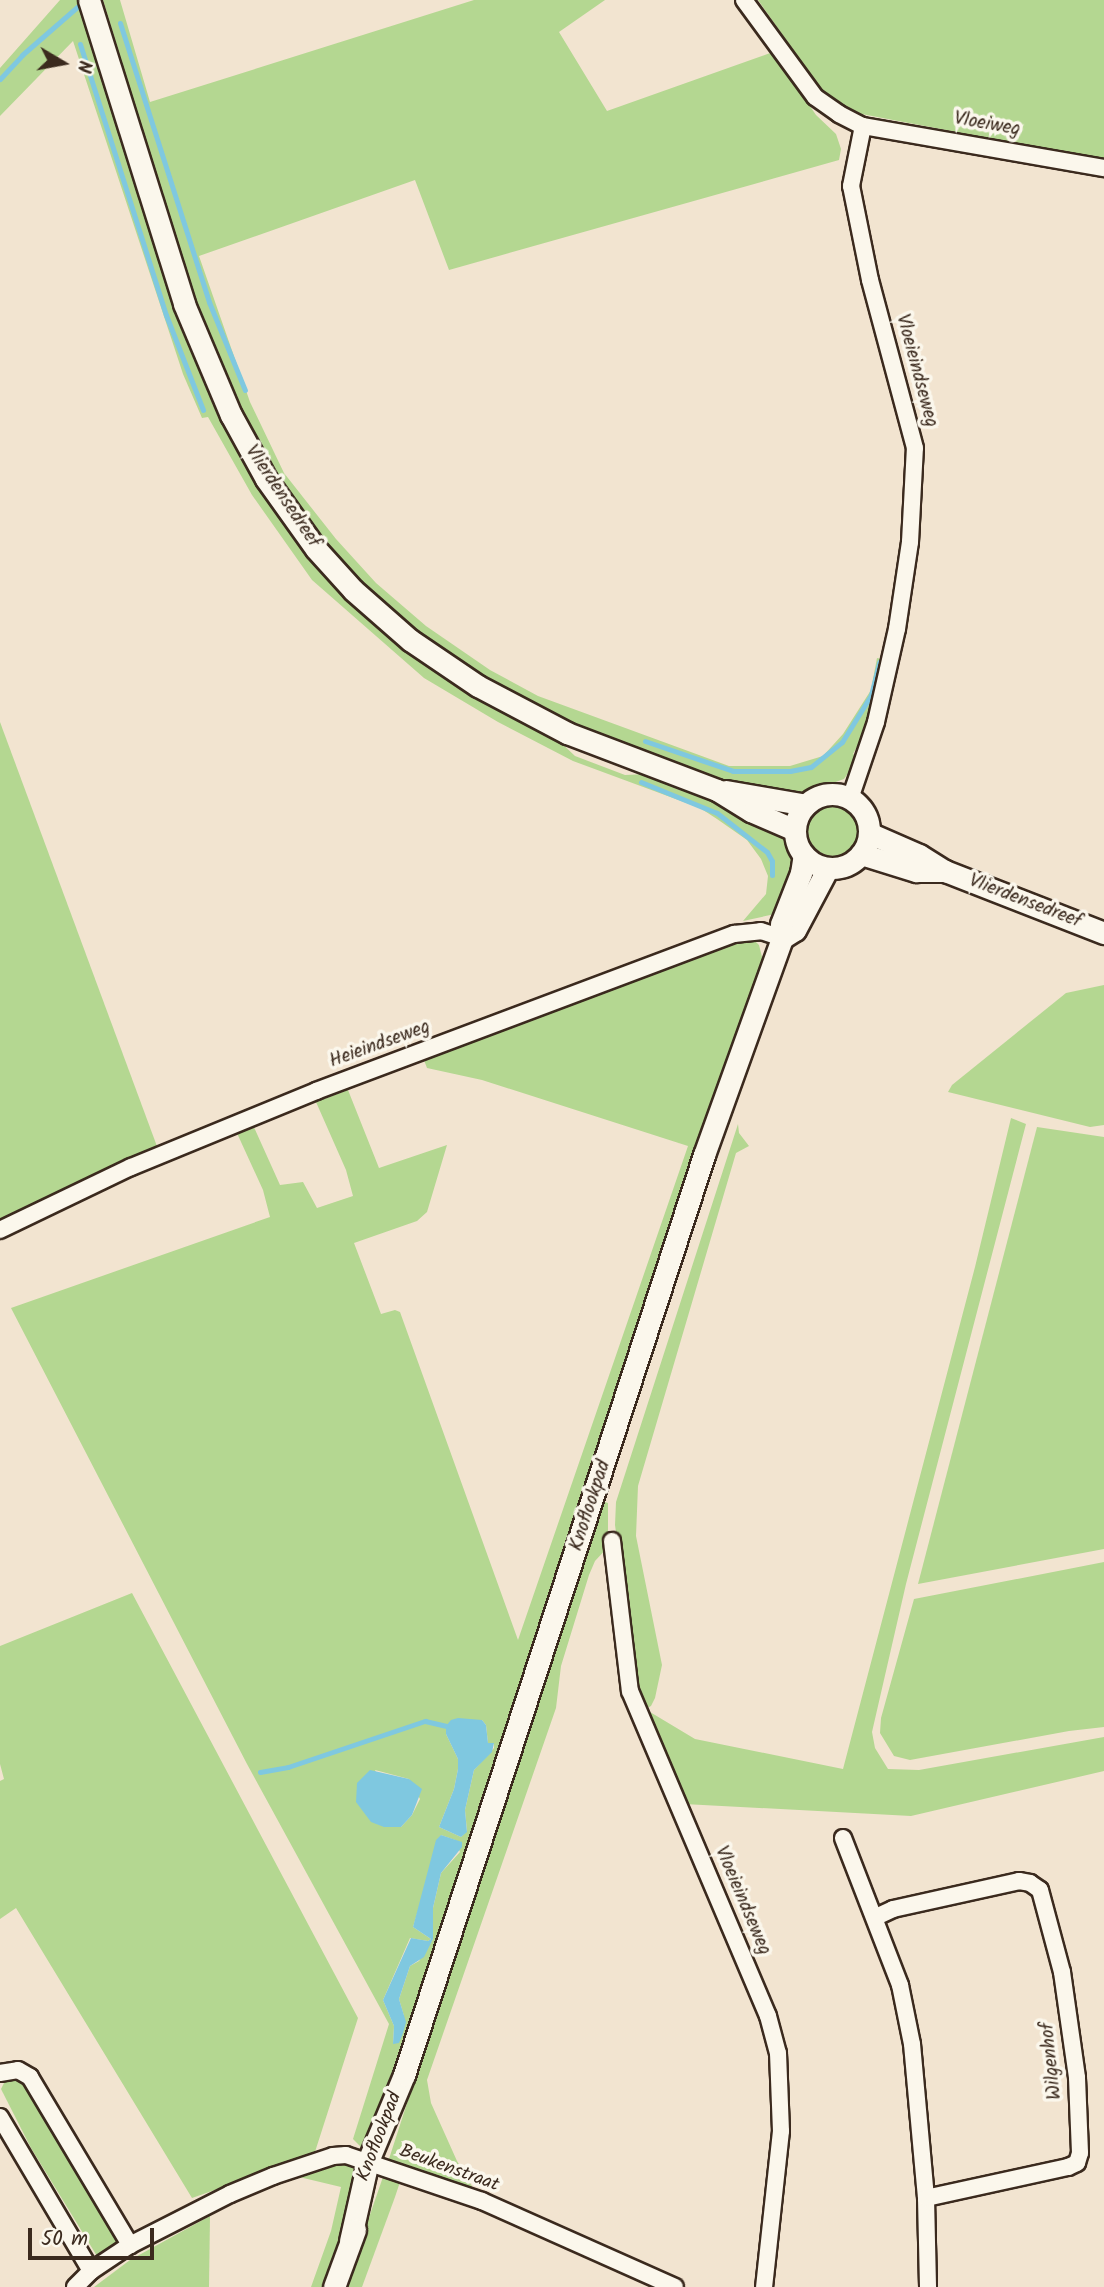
<!DOCTYPE html>
<style>
body{margin:0}
#map{position:relative;width:1104px;height:2287px;overflow:hidden;background:#f2e4d0;font-family:Kalam,sans-serif}
div>[style]{position:absolute}
.green>*{inset:0;background:#b4d791}
.round{border-radius:50%}
.water>*{inset:0;background:#7fc8e0}
.stream>*{height:5px;margin:-2.5px;padding:0 2.5px;transform-origin:2.5px;border-radius:2.5px;background:#7fc8e0}
.roads{filter:drop-shadow(2px 0 #3b2a1e) drop-shadow(-2px 0 #3b2a1e) drop-shadow(0 2px #3b2a1e) drop-shadow(0 -2px #3b2a1e)}
.minor>*{height:16px;margin:-8px;padding:0 8px;transform-origin:8px;border-radius:8px;background:#fbf7ec}
.major>*{height:21px;margin:-10.5px;padding:0 10.5px;transform-origin:10.5px;border-radius:10.5px;background:#fbf7ec}
.major>.ring{margin:-10.5px;padding:0;box-sizing:content-box;background:none;border:21px solid #fbf7ec;border-radius:50%}
span{translate:-50% -50%;white-space:nowrap;text-align:center;line-height:1.15;-webkit-text-stroke:7px #fbf7ec;paint-order:stroke}
.street-label{font-size:19px;color:#3b2a1e}
.north{position:absolute;left:28px;top:28px;width:70px;height:70px;-webkit-text-stroke:5px #fbf7ec;paint-order:stroke;rotate:100deg;font-size:19px;font-weight:700;line-height:28px;text-align:center;color:#3b2a1e}
.north::after{content:'';display:block;margin:auto;width:24px;height:32px;background:#3b2a1e;clip-path:polygon(50% 0,100% 100%,50% 72%,0 100%)}
.scale{position:absolute;left:28px;top:2228px;width:126px;height:32px;box-sizing:border-box;border:4px solid #3b2a1e;border-top:0;padding-left:9px;font-size:21px;line-height:24px;white-space:nowrap;color:#3b2a1e;-webkit-text-stroke:5px #fbf7ec;paint-order:stroke}
</style>
<div id="map">
<div class="green">
<div style="clip-path:polygon(60px 0,80px 0,196px 358px,216px 409px,256px 484px,293px 536px,336px 587px,381px 629px,429px 667px,475px 697px,556px 738px,575px 756px,625px 775px,648px 774px,708px 795px,783px 831px,795px 860px,775px 914px,743px 921px,766px 894px,768px 876px,761px 859px,747px 840px,717px 819px,700px 808px,573px 761px,498px 722px,424px 678px,312px 580px,252px 495px,208px 417px,202px 418px,183px 374px,73px 41px,0 116px,0 68px)"></div>
<div style="clip-path:polygon(103px 0,120px 0,150px 102px,474px 0,605px 0,559px 32px,607px 111px,773px 52px,816px 115px,836px 134px,841px 149px,839px 160px,449px 270px,415px 180px,199px 256px,250px 402px,284px 473px,336px 539px,376px 583px,426px 626px,490px 670px,538px 696px,729px 766px,790px 766px,823px 756px,843px 734px,871px 690px,877px 658px,887px 660px,875px 713px,853px 754px,857px 756px,853px 766px,844px 779px,793px 797px,708px 776px,585px 730px,528px 704px,430px 645px,362px 587px,302px 518px,243px 423px,197px 308px)"></div>
<div style="clip-path:polygon(758px 0,1104px 0,1104px 160px,851px 112px,824px 94px)"></div>
<div style="clip-path:polygon(0 722px,158px 1149px,0 1223px)"></div>
<div class="round" style="left:808px;top:806px;width:50px;height:50px"></div>
<div style="clip-path:polygon(evenodd,750px 936px,759px 945px,763px 961px,710px 1106px,527px 1674px,404px 2047px,366px 2152px,353px 2139px,389px 2024px,247px 1764px,11px 1308px,270px 1217px,263px 1190px,236px 1131px,253px 1125px,280px 1185px,303px 1182px,317px 1208px,353px 1196px,346px 1170px,316px 1102px,348px 1090px,379px 1168px,447px 1145px,427px 1212px,417px 1221px,354px 1243px,381px 1314px,395px 1310px,400px 1312px,518px 1640px,688px 1146px,482px 1080px,427px 1068px,424px 1060px,750px 936px,482px 1720px,486px 1725px,488px 1743px,494px 1744px,494px 1748px,474px 1770px,465px 1810px,467px 1831px,461px 1837px,439px 1827px,454px 1789px,458px 1769px,458px 1759px,446px 1734px,482px 1720px,750px 936px,375px 1770px,409px 1779px,420px 1799px,412px 1815px,401px 1827px,375px 1770px,750px 936px,441px 1835px,455px 1840px,460px 1852px,441px 1873px,433px 1908px,433px 1939px,419px 1961px,410px 1966px,399px 1999px,404px 2016px,393px 2044px,394px 2026px,383px 2000px,410px 1938px,428px 1941px,431px 1939px,413px 1927px,441px 1835px)"></div>
<div style="clip-path:polygon(1104px 985px,1104px 1125px,1090px 1127px,948px 1092px,952px 1085px,1066px 993px)"></div>
<div style="clip-path:polygon(1011px 1118px,1026px 1124px,906px 1584px,872px 1732px,875px 1748px,888px 1769px,919px 1770px,1104px 1737px,1104px 1771px,911px 1816px,684px 1804px,660px 1748px,644px 1709px,637px 1688px,615px 1525px,616px 1502px,738px 1124px,739px 1133px,749px 1146px,736px 1153px,638px 1486px,636px 1536px,662px 1665px,655px 1698px,651px 1706px,645px 1709px,695px 1739px,843px 1769px,975px 1267px)"></div>
<div style="clip-path:polygon(1037px 1127px,1104px 1137px,1104px 1549px,918px 1584px)"></div>
<div style="clip-path:polygon(602px 1501px,608px 1503px,608px 1547px,595px 1561px,589px 1575px,561px 1666px,556px 1708px,427px 2080px,431px 2103px,457px 2161px,476px 2193px,388px 2162px)"></div>
<div style="clip-path:polygon(1104px 1562px,1104px 1727px,1069px 1731px,910px 1760px,894px 1756px,880px 1733px,881px 1718px,914px 1599px)"></div>
<div style="clip-path:polygon(132px 1593px,358px 2018px,314px 2155px,192px 2198px,16px 1908px,0 1919px,0 1781px,4px 1779px,0 1764px,0 1646px)"></div>
<div style="clip-path:polygon(18px 2072px,22px 2072px,121px 2245px,100px 2261px,31px 2148px,1px 2089px,5px 2081px)"></div>
<div style="clip-path:polygon(339px 2163px,361px 2169px,324px 2287px,311px 2287px,331px 2231px,341px 2187px,295px 2176px)"></div>
<div style="clip-path:polygon(384px 2174px,401px 2179px,395px 2197px,362px 2287px,345px 2287px)"></div>
<div style="clip-path:polygon(210px 2216px,209px 2287px,94px 2287px,130px 2260px)"></div>
</div>
<div class="water">
<div style="clip-path:polygon(458px 1718px,482px 1720px,486px 1725px,488px 1743px,494px 1743px,492px 1752px,474px 1770px,465px 1810px,467px 1832px,461px 1837px,439px 1827px,454px 1789px,458px 1769px,458px 1759px,446px 1734px,446px 1726px,451px 1720px)"></div>
<div style="clip-path:polygon(370px 1770px,409px 1779px,422px 1789px,412px 1815px,401px 1827px,384px 1827px,371px 1822px,356px 1802px,357px 1783px)"></div>
<div style="clip-path:polygon(441px 1835px,462px 1842px,462px 1847px,441px 1873px,433px 1908px,433px 1939px,424px 1957px,410px 1966px,399px 1999px,406px 2022px,403px 2033px,399px 2043px,393px 2044px,394px 2026px,383px 2000px,411px 1938px,428px 1941px,431px 1939px,413px 1927px,436px 1840px)"></div>
</div>
<div class="stream">
<div style="left:120px;top:23px;width:293px;rotate:72.3deg"></div>
<div style="left:209px;top:302px;width:95px;rotate:67.8deg"></div>
<div style="left:80px;top:44px;width:284px;rotate:72.4deg"></div>
<div style="left:166px;top:315px;width:102px;rotate:68.7deg"></div>
<div style="left:0;top:79px;width:33px;rotate:-47deg"></div>
<div style="left:22px;top:55px;width:84px;rotate:-41.1deg"></div>
<div style="left:645px;top:741px;width:93px;rotate:18.8deg"></div>
<div style="left:733px;top:771px;width:57px"></div>
<div style="left:790px;top:771px;width:21px;rotate:-11deg"></div>
<div style="left:811px;top:767px;width:40px;rotate:-39deg"></div>
<div style="left:842px;top:742px;width:55px;rotate:-58.3deg"></div>
<div style="left:871px;top:695px;width:34px;rotate:-76deg"></div>
<div style="left:641px;top:782px;width:82px;rotate:22.2deg"></div>
<div style="left:717px;top:813px;width:63px;rotate:38deg"></div>
<div style="left:767px;top:852px;width:10px;rotate:61deg"></div>
<div style="left:772px;top:861px;width:14px;rotate:90deg"></div>
<div style="left:260px;top:1772px;width:28px;rotate:-10deg"></div>
<div style="left:288px;top:1767px;width:145px;rotate:-18.6deg"></div>
<div style="left:425px;top:1721px;width:22px;rotate:13deg"></div>
</div>
<div class="roads">
<div class="minor">
<div style="left:744px;top:0;width:120px;rotate:53.8deg"></div>
<div style="left:815px;top:97px;width:29px;rotate:35deg"></div>
<div style="left:839px;top:114px;width:27px;rotate:27deg"></div>
<div style="left:863px;top:126px;width:245px;rotate:9.9deg"></div>
<div style="left:850px;top:799px;width:81px;rotate:-71.3deg"></div>
<div style="left:876px;top:722px;width:95px;rotate:-77.3deg"></div>
<div style="left:897px;top:629px;width:88px;rotate:-81.5deg"></div>
<div style="left:910px;top:542px;width:94px;rotate:-87deg"></div>
<div style="left:915px;top:448px;width:174px;rotate:-105deg"></div>
<div style="left:870px;top:280px;width:96px;rotate:-101.4deg"></div>
<div style="left:851px;top:186px;width:61px;rotate:-78.7deg"></div>
<div style="left:0;top:1230px;width:145px;rotate:-25.7deg"></div>
<div style="left:131px;top:1167px;width:200px;rotate:-22.3deg"></div>
<div style="left:316px;top:1091px;width:447px;rotate:-20.6deg"></div>
<div style="left:734px;top:934px;width:27px;rotate:-6deg"></div>
<div style="left:761px;top:931px;width:22px;rotate:18deg"></div>
<div style="left:612px;top:1541px;width:151px;rotate:83.2deg"></div>
<div style="left:630px;top:1691px;width:353px;rotate:67deg"></div>
<div style="left:768px;top:2016px;width:38px;rotate:75deg"></div>
<div style="left:778px;top:2053px;width:78px;rotate:87.8deg"></div>
<div style="left:781px;top:2131px;width:157px;rotate:96.2deg"></div>
<div style="left:843px;top:1838px;width:158px;rotate:68.8deg"></div>
<div style="left:900px;top:1985px;width:60px;rotate:78.5deg"></div>
<div style="left:912px;top:2044px;width:155px;rotate:84.8deg"></div>
<div style="left:926px;top:2198px;width:89px;rotate:88.7deg"></div>
<div style="left:876px;top:1917px;width:19px;rotate:-25deg"></div>
<div style="left:893px;top:1909px;width:129px;rotate:-12.5deg"></div>
<div style="left:1019px;top:1881px;width:11px;rotate:10deg"></div>
<div style="left:1030px;top:1883px;width:12px;rotate:35deg"></div>
<div style="left:1040px;top:1890px;width:85px;rotate:75deg"></div>
<div style="left:1062px;top:1972px;width:107px;rotate:81.9deg"></div>
<div style="left:1077px;top:2078px;width:75px;rotate:87.7deg"></div>
<div style="left:1080px;top:2153px;width:10px;rotate:107deg"></div>
<div style="left:1077px;top:2163px;width:10px;rotate:156deg"></div>
<div style="left:1068px;top:2167px;width:145px;rotate:167.7deg"></div>
<div style="left:0;top:2073px;width:18px;rotate:-9deg"></div>
<div style="left:18px;top:2070px;width:14px;rotate:30deg"></div>
<div style="left:30px;top:2077px;width:196px;rotate:59.2deg"></div>
<div style="left:0;top:2117px;width:179px;rotate:59.4deg"></div>
<div style="left:75px;top:2287px;width:23px;rotate:-45deg"></div>
<div style="left:91px;top:2271px;width:47px;rotate:-33.7deg"></div>
<div style="left:130px;top:2245px;width:112px;rotate:-27deg"></div>
<div style="left:230px;top:2194px;width:47px;rotate:-22.7deg"></div>
<div style="left:273px;top:2176px;width:63px;rotate:-18.4deg"></div>
<div style="left:333px;top:2156px;width:13px;rotate:-4deg"></div>
<div style="left:346px;top:2155px;width:144px;rotate:18.7deg"></div>
<div style="left:482px;top:2201px;width:211px;rotate:24deg"></div>
</div>
<div class="major">
<div style="left:89px;top:0;width:318px;rotate:72.6deg"></div>
<div style="left:184px;top:304px;width:121px;rotate:67.1deg"></div>
<div style="left:231px;top:415px;width:73px;rotate:61.3deg"></div>
<div style="left:266px;top:479px;width:86px;rotate:54.5deg"></div>
<div style="left:316px;top:549px;width:55px;rotate:47.9deg"></div>
<div style="left:353px;top:590px;width:76px;rotate:41.3deg"></div>
<div style="left:410px;top:640px;width:82px;rotate:34.1deg"></div>
<div style="left:478px;top:686px;width:101px;rotate:27.8deg"></div>
<div style="left:567px;top:733px;width:160px;rotate:20.8deg"></div>
<div style="left:717px;top:790px;width:40px;rotate:32deg"></div>
<div style="left:751px;top:811px;width:48px;rotate:23.4deg"></div>
<div style="left:726px;top:791px;width:81px;rotate:9.9deg"></div>
<div class="ring" style="left:795px;top:794px;width:53px;height:53px"></div>
<div style="left:869px;top:833px;width:55px;rotate:23.7deg"></div>
<div style="left:919px;top:855px;width:31px;rotate:32deg"></div>
<div style="left:945px;top:871px;width:171px;rotate:21.3deg"></div>
<div style="left:861px;top:854px;width:58px;rotate:17.2deg"></div>
<div style="left:916px;top:871px;width:29px"></div>
<div style="left:782px;top:938px;width:15px;rotate:-32deg"></div>
<div style="left:795px;top:930px;width:70px;rotate:-62deg"></div>
<div style="left:350px;top:2241px;width:82px;rotate:-77.3deg"></div>
<div style="left:368px;top:2161px;width:93px;rotate:-67.3deg"></div>
<div style="left:404px;top:2075px;width:968px;rotate:-71.94deg"></div>
<div style="left:704px;top:1155px;width:231px;rotate:-70.2deg"></div>
<div style="left:782px;top:938px;width:14px;rotate:-94deg"></div>
<div style="left:781px;top:924px;width:55px;rotate:-68.6deg"></div>
<div style="left:801px;top:873px;width:18px;rotate:-81deg"></div>
<div style="left:334px;top:2287px;width:61px;rotate:-69.8deg"></div>
</div>
</div>
<div class="street-label">
<span style="left:987px;top:125px;rotate:10deg">Vloeiweg</span>
<span style="left:916px;top:371px;rotate:75deg">Vloeieindseweg</span>
<span style="left:282px;top:497px;rotate:56deg">Vlierdensedreef</span>
<span style="left:1025px;top:902px;rotate:21deg">Vlierdensedreef</span>
<span style="left:380px;top:1045px;rotate:-20deg">Heieindseweg</span>
<span style="left:591px;top:1506px;rotate:-72deg">Knoflookpad</span>
<span style="left:742px;top:1901px;rotate:67deg">Vloeieindseweg</span>
<span style="left:1052px;top:2061px;rotate:-96deg">Wilgenhof</span>
<span style="left:380px;top:2137px;rotate:-69deg">Knoflookpad</span>
<span style="left:449px;top:2169px;rotate:20deg">Beukenstraat</span>
</div>
<div class="north">N</div>
<div class="scale">50 m</div>
</div>
